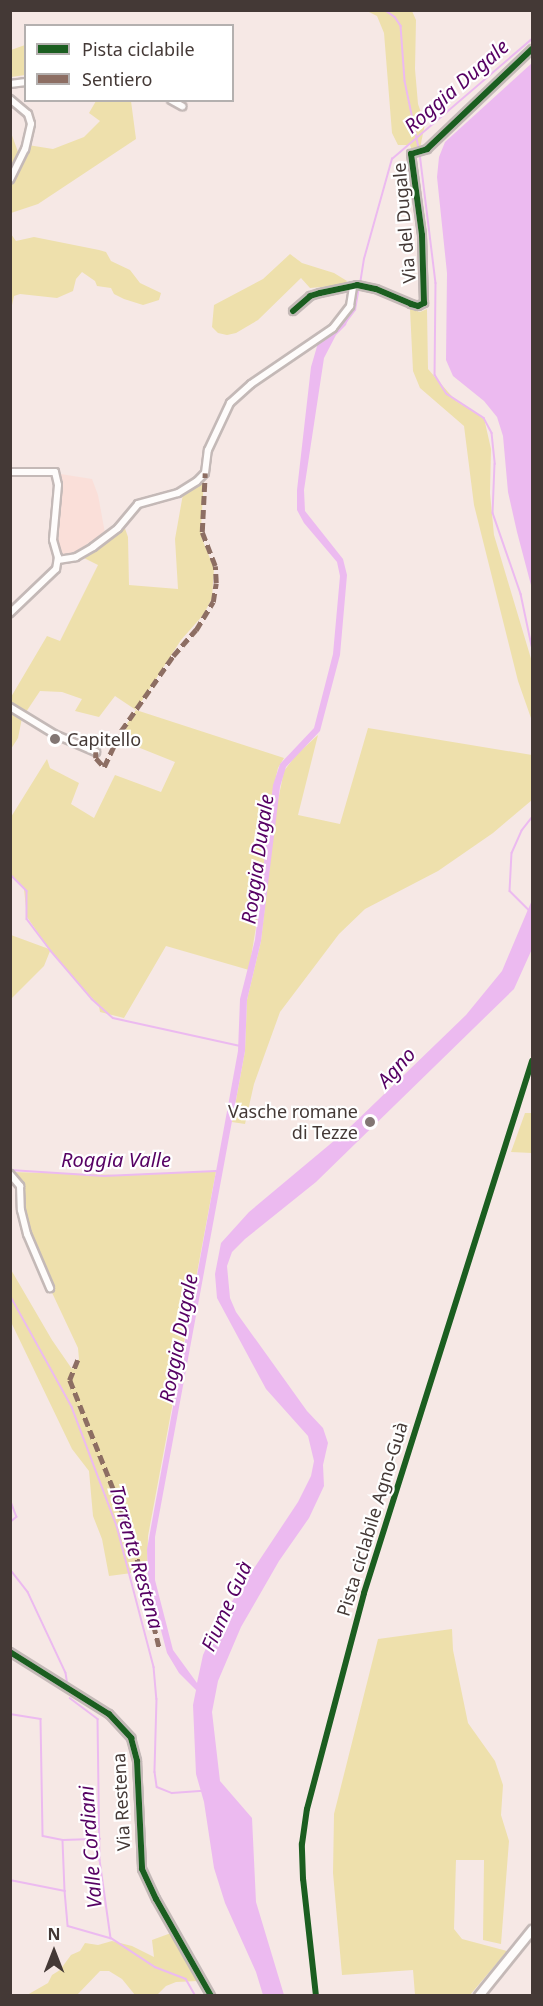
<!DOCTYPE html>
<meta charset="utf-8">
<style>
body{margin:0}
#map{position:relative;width:543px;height:2006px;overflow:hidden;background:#f6e8e5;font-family:"Noto Sans",sans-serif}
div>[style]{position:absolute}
.built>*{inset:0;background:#fadfd9}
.green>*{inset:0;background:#eee0ac}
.water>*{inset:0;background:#ecbaf0}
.stream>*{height:1.5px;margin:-0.75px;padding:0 0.75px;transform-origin:0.75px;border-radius:0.75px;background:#ecbaf0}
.roads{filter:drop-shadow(2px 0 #c4b9b7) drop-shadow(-2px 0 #c4b9b7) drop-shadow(0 2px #c4b9b7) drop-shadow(0 -2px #c4b9b7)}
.minor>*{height:6px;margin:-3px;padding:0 3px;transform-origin:3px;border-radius:3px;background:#fefcfb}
.major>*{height:8px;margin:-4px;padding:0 4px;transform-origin:4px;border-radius:4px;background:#fefcfb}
.quiet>*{height:4.5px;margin-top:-2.25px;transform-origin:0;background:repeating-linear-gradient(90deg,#8d6e63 0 9px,transparent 0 13.5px)}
.cycleway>*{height:6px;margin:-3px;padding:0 3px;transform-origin:3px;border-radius:3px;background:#1b5e20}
.dots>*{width:16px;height:16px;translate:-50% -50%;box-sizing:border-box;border:3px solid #fff;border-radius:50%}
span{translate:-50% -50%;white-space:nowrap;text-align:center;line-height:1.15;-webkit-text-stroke:4.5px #fff;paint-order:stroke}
.street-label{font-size:18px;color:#443936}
.poi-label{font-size:18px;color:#443936}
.left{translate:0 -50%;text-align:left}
.right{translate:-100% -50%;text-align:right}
.water-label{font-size:20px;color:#560163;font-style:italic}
.frame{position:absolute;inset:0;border:12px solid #443936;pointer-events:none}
.legend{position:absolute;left:24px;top:24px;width:210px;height:78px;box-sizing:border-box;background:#fff;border:2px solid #b4b0af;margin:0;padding:8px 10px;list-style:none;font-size:18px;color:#443936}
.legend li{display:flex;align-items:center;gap:12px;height:30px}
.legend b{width:30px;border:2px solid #b4b0af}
.north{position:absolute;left:24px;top:1922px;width:60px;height:60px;-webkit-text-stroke:4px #fff;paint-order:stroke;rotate:0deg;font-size:16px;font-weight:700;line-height:24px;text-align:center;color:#443936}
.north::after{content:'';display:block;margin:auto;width:21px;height:27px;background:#443936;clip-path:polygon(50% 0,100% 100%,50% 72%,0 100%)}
</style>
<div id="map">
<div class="built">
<div style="clip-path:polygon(54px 473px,92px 479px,98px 495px,105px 533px,60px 561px,49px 542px,56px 483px)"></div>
</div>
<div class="green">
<div style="clip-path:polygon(367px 11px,412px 11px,416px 20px,415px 69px,418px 104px,425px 124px,420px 148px,412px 150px,410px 145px,398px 145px,392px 133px,384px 33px,377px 16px)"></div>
<div style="clip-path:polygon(25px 45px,25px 75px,11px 77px,11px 50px)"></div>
<div style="clip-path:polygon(96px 101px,131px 101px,136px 139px,38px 204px,11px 213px,10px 130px,21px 160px,28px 145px,53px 149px,84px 137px,100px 121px,89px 113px)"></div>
<div style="clip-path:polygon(11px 234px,16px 241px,34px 237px,99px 250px,106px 252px,111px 261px,130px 270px,140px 283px,161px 293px,159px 300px,143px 305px,124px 299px,114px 294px,111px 288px,97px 286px,95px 281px,82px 272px,76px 279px,73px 291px,57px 298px,20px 294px,14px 296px,11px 310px)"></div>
<div style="clip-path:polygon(290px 254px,302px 263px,334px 273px,347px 281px,344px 285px,310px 288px,301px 278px,258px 320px,236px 333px,227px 335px,218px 333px,212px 327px,214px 305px,263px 279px)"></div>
<div style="clip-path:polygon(410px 309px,420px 312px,427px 309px,428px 369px,456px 401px,484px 418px,491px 449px,490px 493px,494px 535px,532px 662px,532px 721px,518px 681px,474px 505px,464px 426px,420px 388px,413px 371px)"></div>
<div style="clip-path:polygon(204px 479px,201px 528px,202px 539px,214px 568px,212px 598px,204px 614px,181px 640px,136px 710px,284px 758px,278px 768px,269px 808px,261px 896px,249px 970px,166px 946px,124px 1018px,100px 1012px,99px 1006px,50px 951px,44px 966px,11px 999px,11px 935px,49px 949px,27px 917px,24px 889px,10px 874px,11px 817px,47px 759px,50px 768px,79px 783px,71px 804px,94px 818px,115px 775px,161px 792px,175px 762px,120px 740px,121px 733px,136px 710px,115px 696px,99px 717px,75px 711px,82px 699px,62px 692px,40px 691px,22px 718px,18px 738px,11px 749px,11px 697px,47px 636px,60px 641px,98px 565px,84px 558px,60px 561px,85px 547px,122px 520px,128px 537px,129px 585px,178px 589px,175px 539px,183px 494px)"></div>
<div style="clip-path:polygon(368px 728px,532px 755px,532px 800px,493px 833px,438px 871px,365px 909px,339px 934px,280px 1012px,254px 1084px,245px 1124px,232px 1122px,245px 1051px,247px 1000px,261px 941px,276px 810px,284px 771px,296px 755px,318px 735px,298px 815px,340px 824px)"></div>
<div style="clip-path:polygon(525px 1113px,532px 1113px,532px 1153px,511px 1152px)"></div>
<div style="clip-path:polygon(216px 1171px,148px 1536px,147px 1571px,109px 1576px,102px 1539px,93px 1516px,89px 1471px,72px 1449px,11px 1322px,10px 1268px,52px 1340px,72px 1369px,79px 1359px,78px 1348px,24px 1233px,18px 1211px,18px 1187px,11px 1172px,119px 1175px)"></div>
<div style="clip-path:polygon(452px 1629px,453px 1650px,468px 1723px,495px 1761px,503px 1785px,501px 1815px,509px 1841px,501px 1944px,483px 1940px,484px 1860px,456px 1860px,454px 1929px,462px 1939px,507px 1951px,470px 1995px,415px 1995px,413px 1970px,342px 1975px,333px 1873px,334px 1814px,378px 1639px)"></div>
<div style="clip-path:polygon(171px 1933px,198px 1981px,176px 1982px,166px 1986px,157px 1995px,135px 1995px,122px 1979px,109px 1971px,100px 1971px,77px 1995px,27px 1995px,48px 1983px,52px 1975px,60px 1970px,71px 1955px,80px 1951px,85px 1943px,98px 1945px,112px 1941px,132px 1946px,154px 1957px,152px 1940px)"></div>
</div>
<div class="water">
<div style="clip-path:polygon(532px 63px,532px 589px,517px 532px,508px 492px,503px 436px,497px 417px,484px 401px,453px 376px,446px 360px,447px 273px,437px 177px,439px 157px,445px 142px)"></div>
<div style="clip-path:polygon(349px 316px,346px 325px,336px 335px,324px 358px,304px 490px,305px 511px,343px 559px,347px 575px,340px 655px,320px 731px,286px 767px,280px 787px,261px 941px,247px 1000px,245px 1051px,155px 1537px,155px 1580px,173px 1650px,197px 1683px,203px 1655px,217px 1624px,298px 1502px,311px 1476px,314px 1461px,308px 1436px,266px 1389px,217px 1298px,215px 1274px,221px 1243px,249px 1212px,347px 1130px,466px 1015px,502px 971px,532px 900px,532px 949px,514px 989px,316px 1182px,245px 1239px,232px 1252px,227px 1266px,230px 1298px,236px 1312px,307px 1411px,323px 1428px,328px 1443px,323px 1465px,324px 1486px,309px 1518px,279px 1561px,241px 1627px,218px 1681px,212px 1712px,220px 1781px,252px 1818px,256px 1902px,284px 1995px,263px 1995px,256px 1972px,225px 1903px,214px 1868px,204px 1802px,196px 1774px,193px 1705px,196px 1690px,179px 1673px,167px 1653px,148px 1581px,147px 1549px,238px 1051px,240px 999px,255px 940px,273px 785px,280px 764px,314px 728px,333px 654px,340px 576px,337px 562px,304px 523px,297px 510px,297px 490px,311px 367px,318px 343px)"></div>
</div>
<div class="stream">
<div style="left:385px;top:10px;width:12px;rotate:35deg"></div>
<div style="left:395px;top:17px;width:11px;rotate:56deg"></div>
<div style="left:401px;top:26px;width:55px;rotate:85.8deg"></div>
<div style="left:405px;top:81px;width:68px;rotate:78.2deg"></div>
<div style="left:420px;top:153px;width:131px;rotate:83deg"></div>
<div style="left:436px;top:283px;width:92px;rotate:90.6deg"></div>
<div style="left:435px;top:375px;width:22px;rotate:58deg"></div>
<div style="left:447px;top:394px;width:44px;rotate:33deg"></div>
<div style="left:484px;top:418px;width:17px;rotate:62deg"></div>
<div style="left:492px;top:433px;width:31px;rotate:84deg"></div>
<div style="left:495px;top:464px;width:49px;rotate:92.3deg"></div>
<div style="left:493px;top:513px;width:86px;rotate:70.9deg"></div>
<div style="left:521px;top:594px;width:53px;rotate:78.1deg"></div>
<div style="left:360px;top:284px;width:25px;rotate:-81deg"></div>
<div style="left:364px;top:259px;width:104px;rotate:-74.4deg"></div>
<div style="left:392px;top:159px;width:184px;rotate:-40.6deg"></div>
<div style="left:346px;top:322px;width:15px;rotate:-53deg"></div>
<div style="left:355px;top:310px;width:22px;rotate:-80deg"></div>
<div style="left:532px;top:818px;width:16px;rotate:128deg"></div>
<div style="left:522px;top:831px;width:24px;rotate:114deg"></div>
<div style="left:512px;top:853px;width:38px;rotate:93deg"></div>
<div style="left:510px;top:891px;width:31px;rotate:45deg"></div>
<div style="left:10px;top:874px;width:24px;rotate:45deg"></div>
<div style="left:27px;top:891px;width:28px;rotate:90deg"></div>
<div style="left:27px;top:919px;width:40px;rotate:53deg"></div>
<div style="left:51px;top:951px;width:63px;rotate:49.5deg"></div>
<div style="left:92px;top:999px;width:28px;rotate:42deg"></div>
<div style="left:113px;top:1018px;width:130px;rotate:12.4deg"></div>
<div style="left:10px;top:1170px;width:94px;rotate:3.7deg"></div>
<div style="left:104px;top:1176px;width:112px;rotate:-2.6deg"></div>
<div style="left:10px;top:1295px;width:128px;rotate:61deg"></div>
<div style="left:72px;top:1407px;width:127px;rotate:69.3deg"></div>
<div style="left:117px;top:1526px;width:146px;rotate:75.3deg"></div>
<div style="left:154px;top:1667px;width:32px;rotate:85deg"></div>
<div style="left:157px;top:1699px;width:73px;rotate:91.6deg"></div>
<div style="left:155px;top:1772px;width:15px;rotate:82deg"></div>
<div style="left:157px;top:1787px;width:16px;rotate:22deg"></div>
<div style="left:172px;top:1793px;width:31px;rotate:-4deg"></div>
<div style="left:10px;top:1499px;width:19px;rotate:69deg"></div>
<div style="left:17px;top:1517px;width:9px;rotate:139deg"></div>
<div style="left:10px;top:1569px;width:29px;rotate:52deg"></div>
<div style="left:28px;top:1592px;width:89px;rotate:64.9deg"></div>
<div style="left:66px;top:1673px;width:13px;rotate:81deg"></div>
<div style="left:70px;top:1698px;width:35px;rotate:37deg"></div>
<div style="left:98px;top:1719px;width:141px;rotate:89.2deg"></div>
<div style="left:100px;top:1860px;width:79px;rotate:82deg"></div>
<div style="left:111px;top:1938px;width:53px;rotate:33.4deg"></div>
<div style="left:155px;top:1967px;width:33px;rotate:21deg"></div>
<div style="left:186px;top:1979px;width:20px;rotate:60deg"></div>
<div style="left:10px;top:1714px;width:31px;rotate:9deg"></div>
<div style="left:41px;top:1719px;width:117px;rotate:89deg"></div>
<div style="left:43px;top:1836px;width:20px;rotate:11deg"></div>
<div style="left:63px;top:1840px;width:37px;rotate:-2deg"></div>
<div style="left:63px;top:1841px;width:49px;rotate:87.7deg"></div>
<div style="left:10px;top:1880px;width:56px;rotate:11.3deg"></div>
<div style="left:65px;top:1891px;width:35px;rotate:85deg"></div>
<div style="left:68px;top:1926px;width:44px;rotate:15.9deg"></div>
</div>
<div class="roads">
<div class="minor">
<div style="left:10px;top:84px;width:16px;rotate:-7deg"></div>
<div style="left:10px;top:99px;width:23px;rotate:40deg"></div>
<div style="left:28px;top:114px;width:10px;rotate:73deg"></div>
<div style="left:31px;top:124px;width:26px;rotate:103deg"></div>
<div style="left:25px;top:149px;width:34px;rotate:116deg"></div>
<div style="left:171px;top:100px;width:13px;rotate:29deg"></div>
<div style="left:293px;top:311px;width:23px;rotate:-41deg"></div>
<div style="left:310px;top:296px;width:10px;rotate:-17deg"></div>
<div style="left:320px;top:293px;width:38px;rotate:-12deg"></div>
<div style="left:357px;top:285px;width:19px;rotate:12deg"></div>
<div style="left:376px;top:289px;width:38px;rotate:23deg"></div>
<div style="left:411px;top:304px;width:7px;rotate:16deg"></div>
<div style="left:418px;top:306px;width:7px;rotate:-27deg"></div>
<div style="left:424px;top:303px;width:68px;rotate:-91.7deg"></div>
<div style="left:422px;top:235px;width:82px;rotate:-97.7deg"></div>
<div style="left:411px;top:154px;width:17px;rotate:-17deg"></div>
<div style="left:427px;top:149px;width:145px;rotate:-43.6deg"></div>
<div style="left:10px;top:472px;width:45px"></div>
<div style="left:55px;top:472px;width:13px;rotate:77deg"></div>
<div style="left:58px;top:485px;width:55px;rotate:95.2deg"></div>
<div style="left:53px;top:540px;width:18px;rotate:74deg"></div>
<div style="left:58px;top:557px;width:12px;rotate:99deg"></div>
<div style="left:56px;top:569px;width:64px;rotate:136.3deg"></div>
<div style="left:58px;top:560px;width:18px;rotate:-9deg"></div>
<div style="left:76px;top:557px;width:20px;rotate:-30deg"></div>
<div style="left:93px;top:547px;width:31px;rotate:-37deg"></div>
<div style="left:118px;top:528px;width:31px;rotate:-50deg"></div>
<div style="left:138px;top:504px;width:41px;rotate:-15.4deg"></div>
<div style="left:178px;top:493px;width:22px;rotate:-32deg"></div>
<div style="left:197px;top:481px;width:11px;rotate:-45deg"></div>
<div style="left:205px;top:473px;width:23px;rotate:-83deg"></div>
<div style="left:208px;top:450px;width:52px;rotate:-64.9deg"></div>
<div style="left:230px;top:403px;width:28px;rotate:-42deg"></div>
<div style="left:251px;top:384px;width:99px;rotate:-34.3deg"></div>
<div style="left:333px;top:328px;width:28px;rotate:-52deg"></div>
<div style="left:350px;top:306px;width:20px;rotate:-81deg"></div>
<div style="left:10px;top:707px;width:52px;rotate:31.5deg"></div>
<div style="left:54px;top:734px;width:46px;rotate:23.2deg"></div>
<div style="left:10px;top:1174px;width:16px;rotate:50deg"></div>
<div style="left:20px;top:1186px;width:24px;rotate:88deg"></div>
<div style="left:21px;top:1210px;width:25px;rotate:76deg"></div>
<div style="left:27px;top:1234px;width:59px;rotate:66.9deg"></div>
<div style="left:10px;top:1652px;width:117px;rotate:32.1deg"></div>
<div style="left:109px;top:1714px;width:33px;rotate:47deg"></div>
<div style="left:131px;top:1738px;width:24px;rotate:75deg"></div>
<div style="left:137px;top:1761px;width:108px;rotate:87.3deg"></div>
<div style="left:142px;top:1869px;width:33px;rotate:65deg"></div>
<div style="left:156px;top:1899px;width:112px;rotate:60.4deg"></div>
</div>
<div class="major">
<div style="left:479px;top:1996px;width:85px;rotate:-51.2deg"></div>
</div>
</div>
<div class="quiet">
<div style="left:96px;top:752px;width:6px;rotate:90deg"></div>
<div style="left:96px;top:758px;width:12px;rotate:48deg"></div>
<div style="left:104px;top:767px;width:40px;rotate:-65deg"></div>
<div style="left:121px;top:731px;width:91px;rotate:-55.3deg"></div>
<div style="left:173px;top:656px;width:35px;rotate:-49deg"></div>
<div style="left:196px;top:630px;width:33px;rotate:-59deg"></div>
<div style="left:213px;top:602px;width:19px;rotate:-81deg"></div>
<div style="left:216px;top:583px;width:17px;rotate:-93deg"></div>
<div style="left:215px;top:566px;width:36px;rotate:-111deg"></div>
<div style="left:202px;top:532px;width:59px;rotate:-87.1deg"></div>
<div style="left:78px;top:1360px;width:22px;rotate:112deg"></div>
<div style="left:70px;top:1380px;width:165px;rotate:68.3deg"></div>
<div style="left:131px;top:1533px;width:121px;rotate:76.1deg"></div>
</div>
<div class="cycleway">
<div style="left:293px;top:311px;width:23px;rotate:-41deg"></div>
<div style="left:310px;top:296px;width:10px;rotate:-17deg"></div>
<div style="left:320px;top:293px;width:38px;rotate:-12deg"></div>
<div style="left:357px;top:285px;width:19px;rotate:12deg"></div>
<div style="left:376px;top:289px;width:38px;rotate:23deg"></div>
<div style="left:411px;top:304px;width:7px;rotate:16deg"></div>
<div style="left:418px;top:306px;width:7px;rotate:-27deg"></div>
<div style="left:424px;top:303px;width:68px;rotate:-91.7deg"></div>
<div style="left:422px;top:235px;width:82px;rotate:-97.7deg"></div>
<div style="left:411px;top:154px;width:17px;rotate:-17deg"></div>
<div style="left:427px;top:149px;width:145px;rotate:-43.6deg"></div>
<div style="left:10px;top:1652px;width:117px;rotate:32.1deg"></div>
<div style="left:109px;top:1714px;width:33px;rotate:47deg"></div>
<div style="left:131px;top:1738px;width:24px;rotate:75deg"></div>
<div style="left:137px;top:1761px;width:108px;rotate:87.3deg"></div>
<div style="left:142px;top:1869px;width:33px;rotate:65deg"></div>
<div style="left:156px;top:1899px;width:112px;rotate:60.4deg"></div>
<div style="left:316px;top:1996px;width:118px;rotate:-96.3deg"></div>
<div style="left:303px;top:1879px;width:35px;rotate:-92deg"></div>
<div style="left:302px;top:1844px;width:35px;rotate:-82deg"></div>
<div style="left:307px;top:1809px;width:223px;rotate:-75.2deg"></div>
<div style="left:364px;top:1593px;width:558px;rotate:-72.47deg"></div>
</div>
<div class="dots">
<div style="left:55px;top:739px;background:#827673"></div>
<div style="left:370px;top:1122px;background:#827673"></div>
</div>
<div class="street-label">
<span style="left:404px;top:223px;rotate:-95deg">Via del Dugale</span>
<span style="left:372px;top:1519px;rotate:-73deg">Pista ciclabile Agno-Guà</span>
<span style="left:121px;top:1802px;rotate:-93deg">Via Restena</span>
</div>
<div class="poi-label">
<span class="left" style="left:67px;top:739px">Capitello</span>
<span class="right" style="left:358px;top:1122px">Vasche romane<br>di Tezze</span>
</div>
<div class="water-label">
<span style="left:456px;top:86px;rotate:-41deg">Roggia Dugale</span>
<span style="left:257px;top:859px;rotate:-82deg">Roggia Dugale</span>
<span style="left:396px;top:1067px;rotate:-48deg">Agno</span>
<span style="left:116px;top:1159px">Roggia Valle</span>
<span style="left:178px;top:1338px;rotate:-79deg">Roggia Dugale</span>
<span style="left:137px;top:1557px;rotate:74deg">Torrente Restena</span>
<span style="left:226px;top:1606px;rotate:-66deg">Fiume Guà</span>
<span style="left:90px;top:1847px;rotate:-94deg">Valle Cordiani</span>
</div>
<div class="frame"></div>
<ul class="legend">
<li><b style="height:8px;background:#1b5e20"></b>Pista ciclabile</li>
<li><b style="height:8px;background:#8d6e63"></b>Sentiero</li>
</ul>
<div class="north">N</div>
</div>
